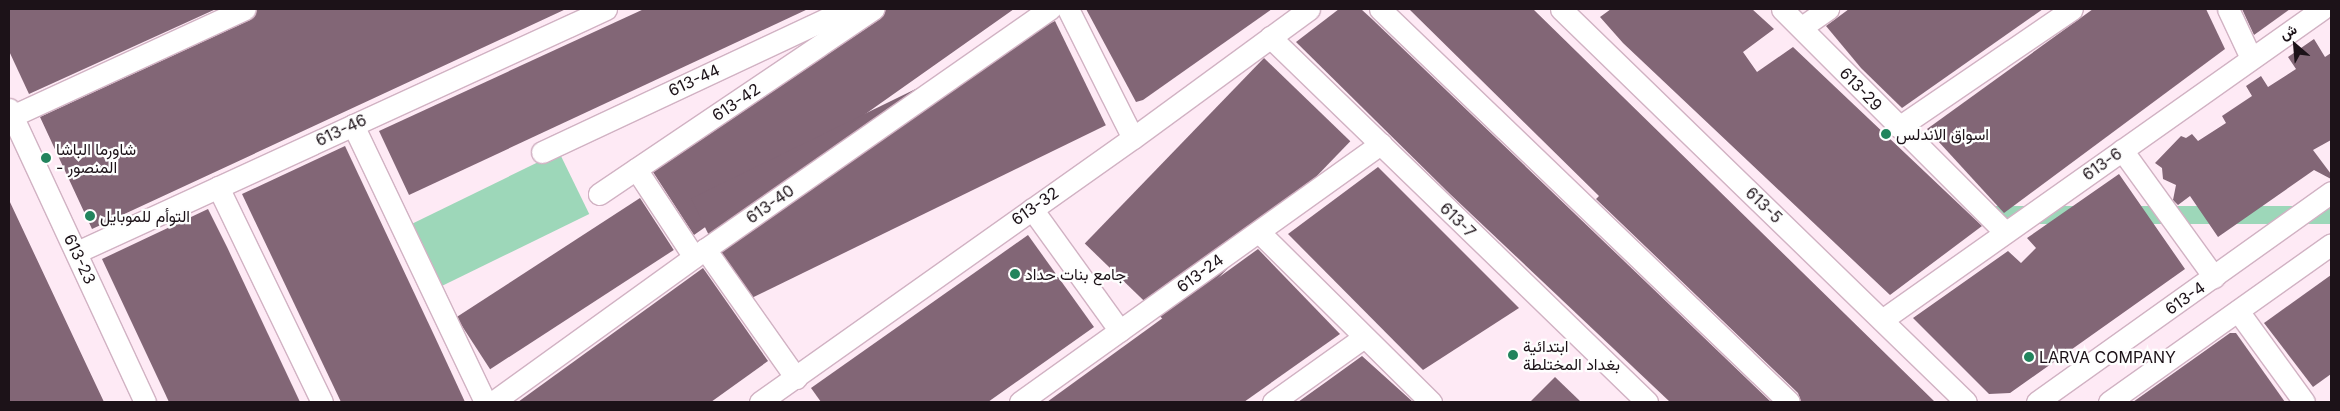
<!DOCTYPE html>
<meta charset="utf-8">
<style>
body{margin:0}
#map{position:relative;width:2340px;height:411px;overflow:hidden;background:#feeaf5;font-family:Inter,Vazirmatn,sans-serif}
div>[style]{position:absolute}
.green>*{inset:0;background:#9dd7b9;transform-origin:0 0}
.building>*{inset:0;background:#826676;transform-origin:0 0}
.roads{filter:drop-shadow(1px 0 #d1b2c3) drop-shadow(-1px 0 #d1b2c3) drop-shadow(0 1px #d1b2c3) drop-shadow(0 -1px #d1b2c3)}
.minor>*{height:21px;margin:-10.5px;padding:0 10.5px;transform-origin:10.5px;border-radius:10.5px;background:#fff}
.dots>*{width:14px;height:14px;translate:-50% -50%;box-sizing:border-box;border:2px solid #fefefe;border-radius:50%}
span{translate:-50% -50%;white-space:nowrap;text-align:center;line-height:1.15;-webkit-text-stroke:4.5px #fefefe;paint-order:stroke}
.street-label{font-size:16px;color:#1c1218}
.poi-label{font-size:16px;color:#1c1218}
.left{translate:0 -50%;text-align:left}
.frame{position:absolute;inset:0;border:10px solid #1c1218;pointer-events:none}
.north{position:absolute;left:2270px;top:20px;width:50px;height:50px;-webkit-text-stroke:4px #fefefe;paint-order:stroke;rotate:333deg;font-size:14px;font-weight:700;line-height:20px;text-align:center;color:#1c1218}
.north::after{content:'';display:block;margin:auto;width:18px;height:22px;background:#1c1218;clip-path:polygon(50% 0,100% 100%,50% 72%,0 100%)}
</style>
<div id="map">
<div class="green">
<div style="left:559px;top:152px;width:69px;height:164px;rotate:64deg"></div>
<div style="left:2331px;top:206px;width:18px;height:336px;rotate:90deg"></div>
</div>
<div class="building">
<div style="clip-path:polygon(9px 9px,216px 9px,29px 94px,9px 51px)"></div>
<div style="clip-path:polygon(257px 9px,566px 9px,92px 229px,40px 117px,250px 20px,255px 16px)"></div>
<div style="clip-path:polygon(644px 9px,808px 9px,409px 195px,379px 131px)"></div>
<div style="clip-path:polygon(885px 9px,1014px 9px,694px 235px,653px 172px,880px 19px)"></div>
<div style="clip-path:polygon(1086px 9px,1272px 9px,1143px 100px,1136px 102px)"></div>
<div style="clip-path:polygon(1339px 9px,1361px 9px,1373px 20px,1771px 402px,1670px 402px,1450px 194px,1296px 42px)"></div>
<div style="clip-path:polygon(1409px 9px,1533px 9px,1935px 402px,1801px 402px,1798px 393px,1596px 199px,1599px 196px)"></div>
<div style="clip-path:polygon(1611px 9px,1752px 9px,1774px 29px,1743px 52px,1757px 72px,1793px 47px,1982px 226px,1890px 295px,1623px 43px,1600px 17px)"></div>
<div style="clip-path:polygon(1849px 9px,2043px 9px,1902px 108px,1861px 68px,1826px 26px)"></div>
<div style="clip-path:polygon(2093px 9px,2206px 9px,2225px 49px,2004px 213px,1927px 129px)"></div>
<div style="clip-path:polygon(2242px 9px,2290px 9px,2254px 35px)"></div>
<div style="left:1055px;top:21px;width:116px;height:405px;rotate:64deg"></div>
<div style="clip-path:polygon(2314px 39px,2325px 57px,2331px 53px,2331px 140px,2313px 150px,2331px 174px,2331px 179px,2314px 170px,2218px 237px,2190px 196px,2178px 205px,2173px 200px,2176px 185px,2163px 179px,2162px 168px,2155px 163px,2181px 136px,2186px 138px,2192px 134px,2198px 141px,2226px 123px,2222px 116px,2252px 96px,2246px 86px,2261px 76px,2268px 87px,2296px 69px,2288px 57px)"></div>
<div style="left:1264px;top:58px;width:120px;height:258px;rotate:44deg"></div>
<div style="clip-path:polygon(345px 146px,434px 335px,465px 402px,341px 402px,242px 194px)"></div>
<div style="clip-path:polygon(1378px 167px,1519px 308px,1423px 370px,1288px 234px)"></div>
<div style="clip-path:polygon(2119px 174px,2185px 269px,2010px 393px,1989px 394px,1913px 318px,2008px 251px,2021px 263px,2036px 248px,2027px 238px)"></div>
<div style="left:640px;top:198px;width:62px;height:219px;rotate:57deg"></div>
<div style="clip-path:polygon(9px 200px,87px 366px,104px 402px,9px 402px)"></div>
<div style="clip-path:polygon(208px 209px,227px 247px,300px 402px,169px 402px,102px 259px)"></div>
<div style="clip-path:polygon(1028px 235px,1094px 327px,988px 402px,821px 402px,811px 388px)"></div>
<div style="clip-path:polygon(1258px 249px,1340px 334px,1244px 402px,1047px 402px)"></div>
<div style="clip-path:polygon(703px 268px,768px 361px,711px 402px,518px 402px)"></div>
<div style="clip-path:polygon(2331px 275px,2331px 374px,2313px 387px,2264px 323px)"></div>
<div style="clip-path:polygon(2230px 333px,2236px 333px,2285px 402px,2133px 402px)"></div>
<div style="clip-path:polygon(1362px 356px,1413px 402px,1298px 402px,1326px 382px)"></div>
<div style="clip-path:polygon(1555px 377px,1581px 402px,1530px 402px)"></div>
</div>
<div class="roads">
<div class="minor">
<div style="left:1068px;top:9px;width:144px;rotate:63.3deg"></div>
<div style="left:1380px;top:9px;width:567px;rotate:43.86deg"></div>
<div style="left:1561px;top:9px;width:564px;rotate:44.14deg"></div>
<div style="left:1782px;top:9px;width:315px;rotate:45deg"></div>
<div style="left:2228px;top:9px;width:54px;rotate:64.9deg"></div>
<div style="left:1802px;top:27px;width:32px;rotate:-35deg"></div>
<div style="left:1270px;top:37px;width:525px;rotate:44.07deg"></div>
<div style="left:9px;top:109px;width:323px;rotate:65.1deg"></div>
<div style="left:12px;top:116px;width:256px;rotate:-24.7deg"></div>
<div style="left:353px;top:125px;width:307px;rotate:64.5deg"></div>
<div style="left:1899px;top:127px;width:209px;rotate:-34.3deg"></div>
<div style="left:2122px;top:150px;width:157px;rotate:54.1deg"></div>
<div style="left:542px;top:152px;width:337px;rotate:-25.1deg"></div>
<div style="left:636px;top:169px;width:105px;rotate:56.6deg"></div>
<div style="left:218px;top:187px;width:239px;rotate:64.2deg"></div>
<div style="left:599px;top:194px;width:331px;rotate:-34deg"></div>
<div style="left:1032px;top:209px;width:150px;rotate:54.2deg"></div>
<div style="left:1259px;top:232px;width:242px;rotate:44.7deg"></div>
<div style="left:705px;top:249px;width:158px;rotate:54.8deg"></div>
<div style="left:77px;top:252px;width:582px;rotate:-24.67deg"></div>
<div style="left:2238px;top:311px;width:112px;rotate:54deg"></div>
<div style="left:1882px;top:320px;width:539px;rotate:-35.25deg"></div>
<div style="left:493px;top:402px;width:248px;rotate:-35.8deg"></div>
<div style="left:694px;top:257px;width:434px;rotate:-34.9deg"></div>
<div style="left:760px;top:402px;width:457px;rotate:-35.3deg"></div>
<div style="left:1133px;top:138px;width:218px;rotate:-36.2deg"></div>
<div style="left:1020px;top:402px;width:444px;rotate:-35.6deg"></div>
<div style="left:1273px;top:402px;width:112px;rotate:-35.5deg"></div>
<div style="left:2037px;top:402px;width:361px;rotate:-35.5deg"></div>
<div style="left:2109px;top:402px;width:272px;rotate:-35.4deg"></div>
</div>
</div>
<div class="dots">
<div style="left:1886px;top:134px;background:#22845d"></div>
<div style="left:46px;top:158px;background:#22845d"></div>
<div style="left:90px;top:216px;background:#22845d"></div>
<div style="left:1015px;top:274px;background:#22845d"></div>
<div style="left:1513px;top:355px;background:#22845d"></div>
<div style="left:2029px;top:357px;background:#22845d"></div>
</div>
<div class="street-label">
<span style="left:694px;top:80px;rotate:-25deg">613-44</span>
<span style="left:1861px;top:89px;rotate:46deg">613-29</span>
<span style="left:736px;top:102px;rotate:-34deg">613-42</span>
<span style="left:341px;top:130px;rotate:-25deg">613-46</span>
<span style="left:2102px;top:164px;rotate:-35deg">613-6</span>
<span style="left:770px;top:204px;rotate:-35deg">613-40</span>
<span style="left:1764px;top:205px;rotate:44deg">613-5</span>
<span style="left:1035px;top:206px;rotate:-35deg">613-32</span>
<span style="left:1458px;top:220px;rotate:44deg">613-7</span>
<span style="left:80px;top:259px;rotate:65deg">613-23</span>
<span style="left:1200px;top:273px;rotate:-36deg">613-24</span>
<span style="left:2185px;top:298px;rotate:-35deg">613-4</span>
</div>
<div class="poi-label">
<span class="left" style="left:1896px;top:134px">اسواق الاندلس</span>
<span class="left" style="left:56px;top:158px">شاورما الباشا<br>- المنصور</span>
<span class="left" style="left:100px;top:216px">التوأم للموبايل</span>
<span class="left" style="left:1025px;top:274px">جامع بنات حداد</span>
<span class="left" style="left:1523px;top:355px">ابتدائية<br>بغداد المختلطة</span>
<span class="left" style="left:2039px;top:357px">LARVA COMPANY</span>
</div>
<div class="frame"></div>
<div class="north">ش</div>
</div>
